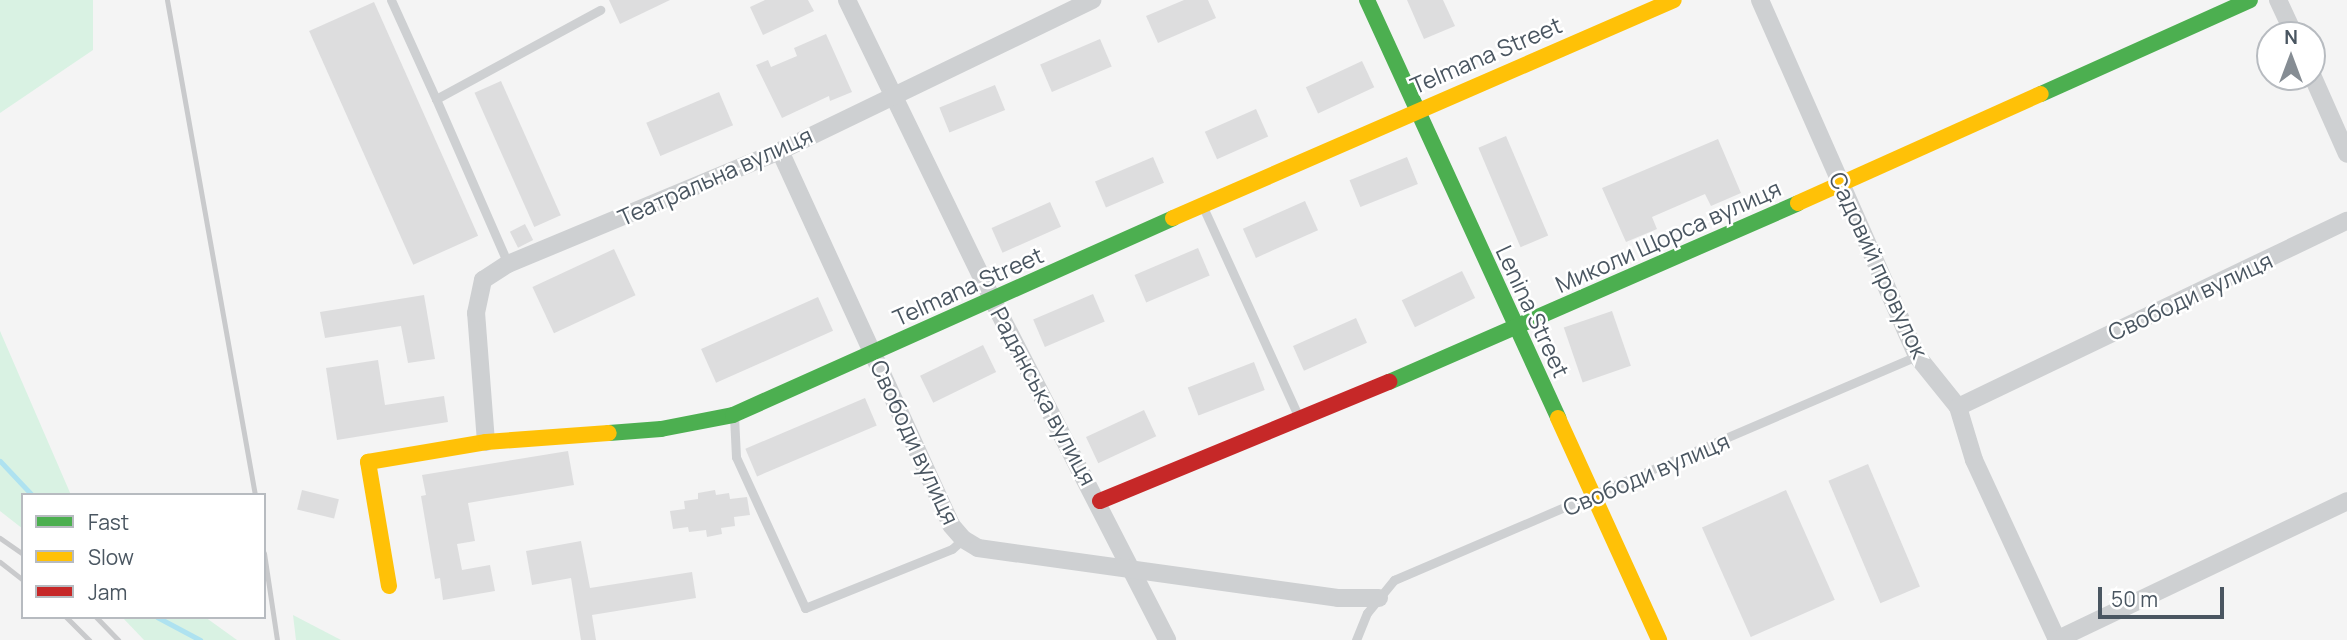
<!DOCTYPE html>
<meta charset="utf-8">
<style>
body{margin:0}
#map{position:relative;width:2347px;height:640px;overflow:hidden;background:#f4f4f4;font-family:Manrope,sans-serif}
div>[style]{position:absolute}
.green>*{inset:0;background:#d9f2e3}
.stream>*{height:5px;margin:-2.5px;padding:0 2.5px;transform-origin:2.5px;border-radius:2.5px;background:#aee2f0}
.building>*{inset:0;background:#ddddde;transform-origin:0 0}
.lane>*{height:9px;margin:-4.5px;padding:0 4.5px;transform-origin:4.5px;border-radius:4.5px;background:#ced0d2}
.street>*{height:18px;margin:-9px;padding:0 9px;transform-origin:9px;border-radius:9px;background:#ced0d2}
.fast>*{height:16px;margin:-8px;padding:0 8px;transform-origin:8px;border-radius:8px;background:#4caf50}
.slow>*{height:16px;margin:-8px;padding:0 8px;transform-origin:8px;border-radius:8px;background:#ffc107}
.jam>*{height:16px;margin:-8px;padding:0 8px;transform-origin:8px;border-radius:8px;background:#c62828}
.rail>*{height:5px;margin:-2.5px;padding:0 2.5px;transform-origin:2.5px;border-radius:2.5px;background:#c9cacc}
span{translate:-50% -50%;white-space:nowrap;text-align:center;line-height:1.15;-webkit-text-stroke:5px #fff;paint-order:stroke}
.street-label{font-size:23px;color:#4a5661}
.legend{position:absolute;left:21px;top:493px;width:245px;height:126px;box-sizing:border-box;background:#fff;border:2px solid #b7bbc0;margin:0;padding:9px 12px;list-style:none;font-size:21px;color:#4a5661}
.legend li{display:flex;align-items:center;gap:14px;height:35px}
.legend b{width:35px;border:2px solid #b7bbc0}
.north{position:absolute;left:2256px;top:21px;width:70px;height:70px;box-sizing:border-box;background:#fff;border:2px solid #b7bbc0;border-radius:50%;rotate:0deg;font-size:19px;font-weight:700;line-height:28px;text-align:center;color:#4a5661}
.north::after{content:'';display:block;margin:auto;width:24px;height:32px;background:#868d94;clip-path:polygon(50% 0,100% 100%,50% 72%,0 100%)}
.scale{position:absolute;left:2098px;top:587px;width:126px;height:32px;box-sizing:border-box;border:4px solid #4a5661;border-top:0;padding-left:9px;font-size:21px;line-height:24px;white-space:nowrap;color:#4a5661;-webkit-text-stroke:5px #fff;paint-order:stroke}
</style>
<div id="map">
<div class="green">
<div style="clip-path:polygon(0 0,93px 0,93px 50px,0 113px)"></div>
<div style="clip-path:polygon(0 331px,71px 495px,23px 495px,23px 529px,0 511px)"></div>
<div style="clip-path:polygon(293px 615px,341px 640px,296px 640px)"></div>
<div style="clip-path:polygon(122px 617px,205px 617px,237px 640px,144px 640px)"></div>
</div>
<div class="stream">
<div style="left:0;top:461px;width:47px;rotate:46.7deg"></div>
<div style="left:157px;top:617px;width:49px;rotate:28.1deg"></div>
</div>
<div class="building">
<div style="clip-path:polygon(609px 0,670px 0,620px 24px)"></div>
<div style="clip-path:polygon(765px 0,808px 0,814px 11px,763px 35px,750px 7px)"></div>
<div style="clip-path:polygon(1184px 0,1208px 0,1216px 18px,1158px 43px,1146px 16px)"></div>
<div style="clip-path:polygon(1407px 0,1443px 0,1455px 26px,1424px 39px)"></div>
<div style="left:374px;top:2px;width:256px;height:71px;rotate:66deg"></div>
<div style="clip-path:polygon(826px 34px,852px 92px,830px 101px,829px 96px,782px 118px,756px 65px,768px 60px,771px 67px,797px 56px,794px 48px)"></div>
<div style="left:1100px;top:39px;width:30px;height:65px;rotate:67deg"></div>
<div style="left:1362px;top:61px;width:29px;height:62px;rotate:65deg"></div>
<div style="left:501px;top:81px;width:147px;height:29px;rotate:66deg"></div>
<div style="left:995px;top:85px;width:27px;height:60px;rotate:68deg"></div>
<div style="left:719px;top:92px;width:36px;height:79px;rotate:67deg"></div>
<div style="left:1256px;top:109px;width:30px;height:56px;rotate:66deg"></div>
<div style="left:1506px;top:136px;width:108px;height:30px;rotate:67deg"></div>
<div style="clip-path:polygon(1718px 139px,1741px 193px,1711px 206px,1705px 194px,1652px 217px,1657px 229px,1626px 242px,1602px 188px)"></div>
<div style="left:1153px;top:157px;width:28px;height:63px;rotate:67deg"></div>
<div style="left:1407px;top:157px;width:29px;height:62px;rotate:68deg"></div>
<div style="left:1305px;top:201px;width:32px;height:68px;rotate:66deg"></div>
<div style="left:1050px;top:202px;width:27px;height:64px;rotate:66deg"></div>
<div style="left:525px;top:224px;width:18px;height:17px;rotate:63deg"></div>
<div style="left:1198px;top:248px;width:30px;height:69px;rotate:67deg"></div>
<div style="left:614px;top:249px;width:51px;height:90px;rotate:65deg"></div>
<div style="left:1462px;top:271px;width:30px;height:67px;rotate:64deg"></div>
<div style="left:1093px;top:294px;width:30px;height:65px;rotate:67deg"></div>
<div style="clip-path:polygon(424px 295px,435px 359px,408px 363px,401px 326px,325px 338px,320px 312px)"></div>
<div style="left:818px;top:297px;width:37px;height:128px;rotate:66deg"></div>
<div style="left:1612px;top:311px;width:58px;height:51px;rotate:71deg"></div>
<div style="left:1356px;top:318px;width:27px;height:69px;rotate:66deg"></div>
<div style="left:983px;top:345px;width:30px;height:70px;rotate:64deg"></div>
<div style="clip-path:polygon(378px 360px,385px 405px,444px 396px,448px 422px,337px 440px,326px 368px)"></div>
<div style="left:1254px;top:362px;width:30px;height:71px;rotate:69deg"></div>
<div style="left:865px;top:398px;width:30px;height:130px;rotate:67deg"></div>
<div style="left:1144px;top:410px;width:29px;height:64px;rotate:65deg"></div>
<div style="clip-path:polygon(568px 451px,574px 485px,468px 503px,475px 541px,457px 544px,462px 570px,490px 565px,495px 591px,443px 600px,440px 578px,435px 579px,421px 496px,426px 495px,422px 475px)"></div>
<div style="left:1868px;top:464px;width:133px;height:43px;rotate:67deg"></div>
<div style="left:302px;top:490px;width:38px;height:20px;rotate:14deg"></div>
<div style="clip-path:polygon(715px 490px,716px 495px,729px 493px,730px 499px,747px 497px,750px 515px,734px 517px,735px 526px,721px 528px,722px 534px,707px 537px,706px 530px,689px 532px,688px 527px,673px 529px,670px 511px,685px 509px,684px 501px,698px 499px,698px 493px)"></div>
<div style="left:1786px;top:490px;width:120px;height:92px;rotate:66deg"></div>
<div style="clip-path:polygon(581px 541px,590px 588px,692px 572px,696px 598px,592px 615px,596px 640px,581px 640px,571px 578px,532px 585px,526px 551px)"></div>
</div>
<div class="lane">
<div style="left:391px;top:0;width:109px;rotate:65.6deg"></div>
<div style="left:436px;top:99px;width:187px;rotate:-28.5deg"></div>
<div style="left:436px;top:99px;width:180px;rotate:66.4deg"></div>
<div style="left:1203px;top:207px;width:232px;rotate:65.5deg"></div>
<div style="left:734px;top:416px;width:41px;rotate:87.2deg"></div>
<div style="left:736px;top:457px;width:166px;rotate:65.4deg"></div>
<div style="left:805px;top:608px;width:158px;rotate:-21.9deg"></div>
<div style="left:952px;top:549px;width:15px;rotate:-42deg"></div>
<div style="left:1356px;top:640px;width:29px;rotate:-68deg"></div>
<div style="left:1367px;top:613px;width:43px;rotate:-50.7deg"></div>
<div style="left:1394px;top:580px;width:569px;rotate:-23.19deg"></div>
</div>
<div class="street">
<div style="left:847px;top:0;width:332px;rotate:64.1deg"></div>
<div style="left:992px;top:299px;width:383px;rotate:62.8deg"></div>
<div style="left:1760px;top:0;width:389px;rotate:66.2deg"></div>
<div style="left:1917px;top:356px;width:65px;rotate:51.2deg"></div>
<div style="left:1958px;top:407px;width:55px;rotate:73.2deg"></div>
<div style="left:1974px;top:460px;width:198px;rotate:65.2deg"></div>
<div style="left:2278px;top:0;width:38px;rotate:65deg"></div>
<div style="left:2312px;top:75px;width:86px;rotate:66.1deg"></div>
<div style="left:780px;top:151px;width:411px;rotate:65.4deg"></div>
<div style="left:951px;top:525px;width:18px;rotate:49deg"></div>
<div style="left:963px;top:539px;width:17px;rotate:31deg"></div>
<div style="left:978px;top:548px;width:363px;rotate:7.9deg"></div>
<div style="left:1338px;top:598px;width:41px"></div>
<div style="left:1958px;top:407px;width:431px;rotate:-25.6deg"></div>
<div style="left:486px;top:442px;width:129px;rotate:-94.4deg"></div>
<div style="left:476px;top:313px;width:34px;rotate:-78deg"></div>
<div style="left:483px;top:280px;width:30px;rotate:-33deg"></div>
<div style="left:508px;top:264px;width:295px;rotate:-22.6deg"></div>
<div style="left:780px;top:151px;width:347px;rotate:-25.8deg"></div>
<div style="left:2056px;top:640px;width:322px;rotate:-25.5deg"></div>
</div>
<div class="fast">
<div style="left:1367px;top:0;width:460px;rotate:65.4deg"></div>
<div style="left:2041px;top:94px;width:229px;rotate:-24.2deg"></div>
<div style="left:1389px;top:382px;width:446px;rotate:-23.6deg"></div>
<div style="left:609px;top:433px;width:52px;rotate:-4.4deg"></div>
<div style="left:661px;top:429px;width:73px;rotate:-11deg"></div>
<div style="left:733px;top:415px;width:482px;rotate:-24.1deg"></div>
</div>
<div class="slow">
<div style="left:1798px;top:203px;width:266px;rotate:-24.2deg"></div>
<div style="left:1173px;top:218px;width:546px;rotate:-23.52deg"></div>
<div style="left:1558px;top:418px;width:244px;rotate:65.5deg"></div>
<div style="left:389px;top:586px;width:126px;rotate:-99.6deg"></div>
<div style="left:368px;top:462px;width:120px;rotate:-9.6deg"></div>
<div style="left:486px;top:442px;width:123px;rotate:-4.2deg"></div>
</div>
<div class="jam">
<div style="left:1100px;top:501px;width:313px;rotate:-22.4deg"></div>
</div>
<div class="rail">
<div style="left:167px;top:0;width:503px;rotate:79.92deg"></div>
<div style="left:0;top:538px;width:28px;rotate:35deg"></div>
<div style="left:264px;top:553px;width:88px;rotate:81.5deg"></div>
<div style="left:0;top:562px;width:29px;rotate:38deg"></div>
<div style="left:66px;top:617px;width:33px;rotate:45deg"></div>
<div style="left:96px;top:617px;width:32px;rotate:46deg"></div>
</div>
<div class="street-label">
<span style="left:1486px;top:55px;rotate:-23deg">Telmana Street</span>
<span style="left:715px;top:176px;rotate:-24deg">Театральна вулиця</span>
<span style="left:1668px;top:236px;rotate:-24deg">Миколи Щорса вулиця</span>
<span style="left:1879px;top:265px;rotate:65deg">Садовий провулок</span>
<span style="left:968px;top:286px;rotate:-24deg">Telmana Street</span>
<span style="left:2190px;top:296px;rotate:-25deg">Свободи вулиця</span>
<span style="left:1533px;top:311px;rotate:65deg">Lenina Street</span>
<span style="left:1044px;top:396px;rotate:62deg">Радянська вулиця</span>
<span style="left:915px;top:442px;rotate:65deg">Свободи вулиця</span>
<span style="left:1646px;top:474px;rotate:-23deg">Свободи вулиця</span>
</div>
<ul class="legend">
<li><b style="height:9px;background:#4caf50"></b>Fast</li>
<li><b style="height:9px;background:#ffc107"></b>Slow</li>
<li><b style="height:9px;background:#c62828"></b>Jam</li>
</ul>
<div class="north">N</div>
<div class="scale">50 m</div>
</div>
